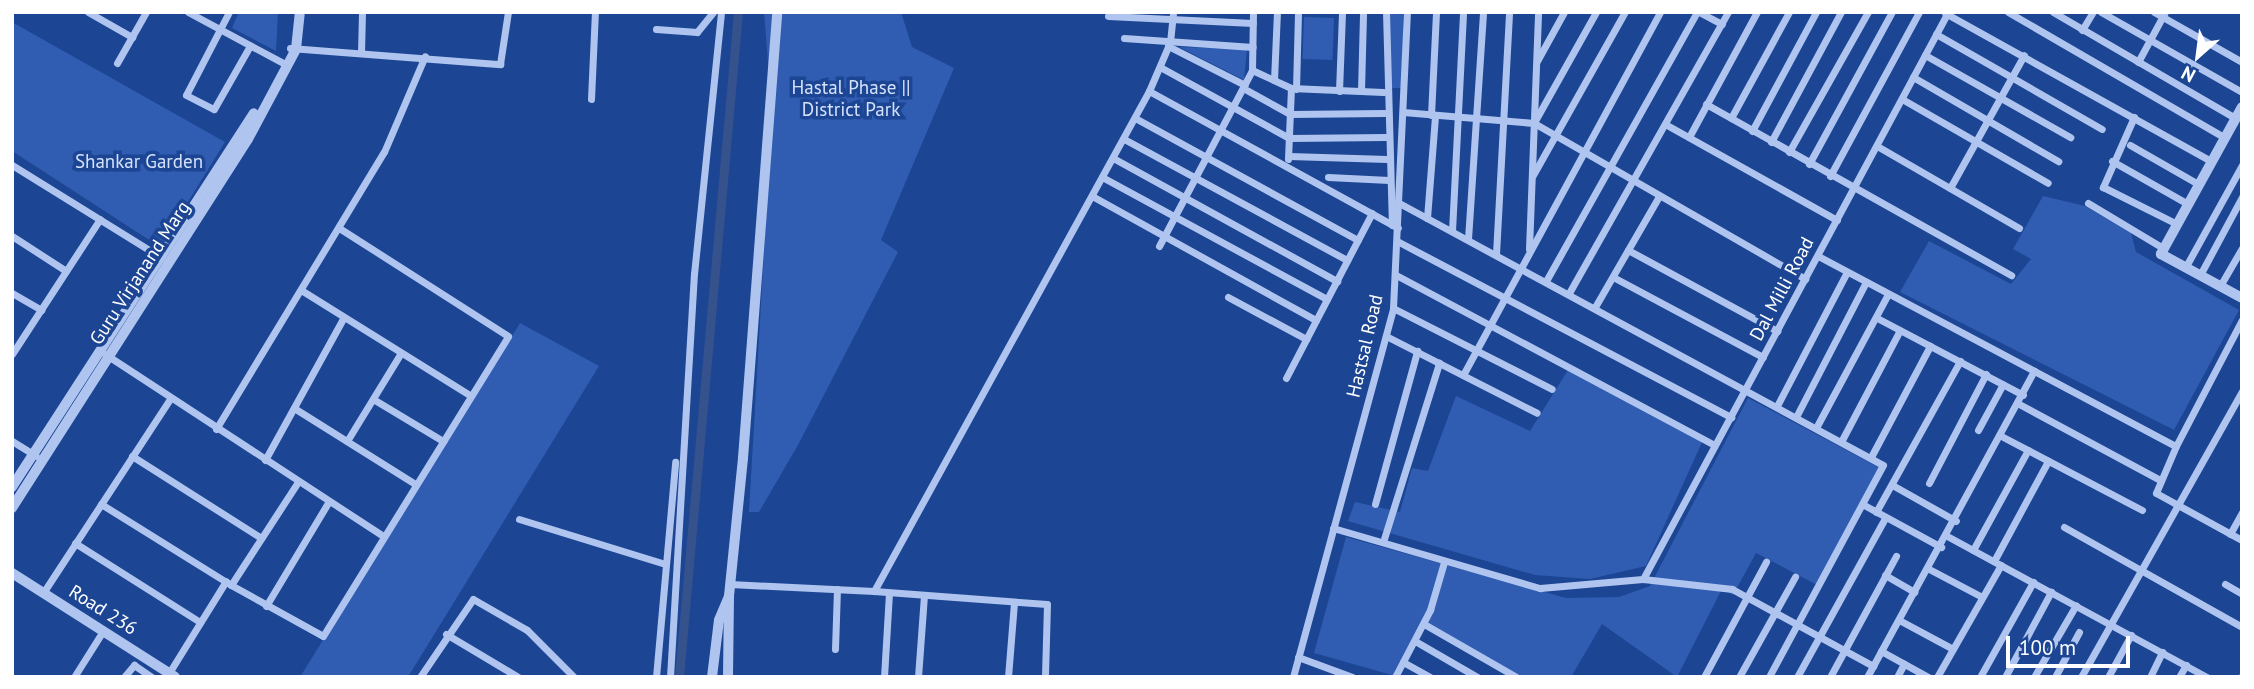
<!DOCTYPE html>
<style>
body{margin:0}
#map{position:relative;width:2254px;height:689px;overflow:hidden;background:#1c4594;font-family:"PT Sans",sans-serif}
div>[style]{position:absolute}
.green>*{inset:0;background:#305db2;transform-origin:0 0}
.canal>*{height:9px;margin:-4.5px;padding:0 4.5px;transform-origin:4.5px;border-radius:4.5px;background:#35528d}
.minor>*{height:7px;margin:-3.5px;padding:0 3.5px;transform-origin:3.5px;border-radius:3.5px;background:#afc5ef}
.tertiary>*{height:10px;margin:-5px;padding:0 5px;transform-origin:5px;border-radius:5px;background:#afc5ef}
span{translate:-50% -50%;white-space:nowrap;text-align:center;line-height:1.15;-webkit-text-stroke:7px #1c4594;paint-order:stroke}
.park-label{font-size:19px;color:#d5e2fb}
.street-label{font-size:19px;color:#fff}
.frame{position:absolute;inset:0;border:14px solid #fff;pointer-events:none}
.north{position:absolute;left:2163px;top:21px;width:70px;height:70px;-webkit-text-stroke:5px #1c4594;paint-order:stroke;rotate:208deg;font-size:19px;font-weight:700;line-height:28px;text-align:center;color:#fff}
.north::after{content:'';display:block;margin:auto;width:24px;height:32px;background:#fff;clip-path:polygon(50% 0,100% 100%,50% 72%,0 100%)}
.scale{position:absolute;left:2006px;top:636px;width:124px;height:32px;box-sizing:border-box;border:4px solid #fff;border-top:0;padding-left:9px;font-size:21px;line-height:24px;white-space:nowrap;color:#fff;-webkit-text-stroke:5px #1c4594;paint-order:stroke}
</style>
<div id="map">
<div class="green">
<div style="clip-path:polygon(239px 12px,278px 12px,276px 51px,232px 28px)"></div>
<div style="clip-path:polygon(764px 12px,901px 12px,912px 47px,954px 68px,881px 240px,898px 252px,798px 445px,759px 512px,749px 512px,772px 113px)"></div>
<div style="left:1386px;top:12px;width:17px;height:76px"></div>
<div style="left:1304px;top:17px;width:30px;height:42px;rotate:2deg"></div>
<div style="clip-path:polygon(12px 22px,225px 142px,160px 247px,12px 151px)"></div>
<div style="clip-path:polygon(1179px 47px,1247px 49px,1244px 80px)"></div>
<div style="clip-path:polygon(2043px 196px,2085px 206px,2131px 233px,2136px 252px,2239px 310px,2174px 430px,1900px 292px,1929px 241px,2011px 284px,2031px 259px,2013px 249px)"></div>
<div style="clip-path:polygon(520px 323px,599px 366px,408px 677px,300px 677px)"></div>
<div style="clip-path:polygon(1568px 370px,1703px 440px,1646px 566px,1590px 579px,1535px 575px,1348px 521px,1355px 502px,1400px 512px,1412px 468px,1428px 471px,1456px 396px,1530px 431px)"></div>
<div style="clip-path:polygon(1748px 398px,1880px 468px,1821px 587px,1756px 553px,1733px 595px,1722px 589px,1677px 677px,1602px 624px,1571px 677px,1523px 677px,1426px 626px,1399px 677px,1314px 653px,1346px 537px,1566px 598px,1619px 597px,1650px 586px)"></div>
</div>
<div class="canal">
<div style="left:679px;top:677px;width:668px;rotate:-84.93deg"></div>
</div>
<div class="minor">
<div style="left:88px;top:12px;width:51px;rotate:29.6deg"></div>
<div style="left:188px;top:12px;width:112px;rotate:28.2deg"></div>
<div style="left:229px;top:12px;width:93px;rotate:117.4deg"></div>
<div style="left:186px;top:95px;width:31px;rotate:27deg"></div>
<div style="left:214px;top:109px;width:73px;rotate:-60.3deg"></div>
<div style="left:1386px;top:12px;width:213px;rotate:88.4deg"></div>
<div style="left:1699px;top:12px;width:26px;rotate:28deg"></div>
<div style="left:2008px;top:12px;width:250px;rotate:30.1deg"></div>
<div style="left:2053px;top:12px;width:211px;rotate:30.2deg"></div>
<div style="left:2101px;top:12px;width:162px;rotate:29.6deg"></div>
<div style="left:2154px;top:12px;width:101px;rotate:29.6deg"></div>
<div style="left:1945px;top:13px;width:304px;rotate:29.1deg"></div>
<div style="left:1108px;top:16px;width:145px;rotate:2.8deg"></div>
<div style="left:656px;top:29px;width:41px;rotate:4.2deg"></div>
<div style="left:697px;top:32px;width:26px;rotate:-51deg"></div>
<div style="left:2082px;top:30px;width:21px;rotate:-59deg"></div>
<div style="left:1936px;top:34px;width:191px;rotate:29.8deg"></div>
<div style="left:1124px;top:38px;width:129px;rotate:4deg"></div>
<div style="left:1168px;top:46px;width:86px;rotate:26.9deg"></div>
<div style="left:290px;top:48px;width:211px;rotate:4.4deg"></div>
<div style="left:500px;top:64px;width:53px;rotate:-81.3deg"></div>
<div style="left:361px;top:53px;width:41px;rotate:-88.6deg"></div>
<div style="left:1925px;top:55px;width:167px;rotate:29.5deg"></div>
<div style="left:1537px;top:61px;width:56px;rotate:-61.1deg"></div>
<div style="left:2138px;top:62px;width:57px;rotate:-61.6deg"></div>
<div style="left:117px;top:63px;width:59px;rotate:-60.4deg"></div>
<div style="left:1160px;top:67px;width:147px;rotate:28.8deg"></div>
<div style="left:1289px;top:138px;width:96px;rotate:-0.6deg"></div>
<div style="left:1252px;top:70px;width:43px;rotate:24.8deg"></div>
<div style="left:1291px;top:88px;width:92px;rotate:2.5deg"></div>
<div style="left:1913px;top:77px;width:168px;rotate:30.1deg"></div>
<div style="left:1274px;top:80px;width:68px;rotate:-87.5deg"></div>
<div style="left:1243px;top:88px;width:54px;rotate:29deg"></div>
<div style="left:1290px;top:114px;width:94px;rotate:-0.6deg"></div>
<div style="left:1296px;top:89px;width:77px;rotate:-88.5deg"></div>
<div style="left:1149px;top:91px;width:284px;rotate:28.8deg"></div>
<div style="left:1339px;top:91px;width:79px;rotate:-87.8deg"></div>
<div style="left:1361px;top:91px;width:79px;rotate:-88.5deg"></div>
<div style="left:591px;top:99px;width:87px;rotate:-87.4deg"></div>
<div style="left:1902px;top:99px;width:168px;rotate:29.9deg"></div>
<div style="left:1706px;top:104px;width:350px;rotate:29.3deg"></div>
<div style="left:1403px;top:112px;width:131px;rotate:4.8deg"></div>
<div style="left:1534px;top:123px;width:313px;rotate:29.9deg"></div>
<div style="left:1431px;top:115px;width:103px;rotate:-87.2deg"></div>
<div style="left:2134px;top:117px;width:77px;rotate:113.9deg"></div>
<div style="left:2103px;top:187px;width:83px;rotate:26.6deg"></div>
<div style="left:1135px;top:118px;width:254px;rotate:28.7deg"></div>
<div style="left:1731px;top:118px;width:121px;rotate:-61.3deg"></div>
<div style="left:1536px;top:119px;width:123px;rotate:-60.7deg"></div>
<div style="left:1665px;top:124px;width:197px;rotate:29.2deg"></div>
<div style="left:1752px;top:131px;width:135px;rotate:-61.7deg"></div>
<div style="left:1689px;top:137px;width:142px;rotate:-61.5deg"></div>
<div style="left:1124px;top:139px;width:254px;rotate:28.5deg"></div>
<div style="left:1771px;top:142px;width:148px;rotate:-61.7deg"></div>
<div style="left:2130px;top:145px;width:78px;rotate:29.8deg"></div>
<div style="left:1877px;top:146px;width:164px;rotate:30deg"></div>
<div style="left:1789px;top:152px;width:161px;rotate:-60.6deg"></div>
<div style="left:1289px;top:156px;width:98px;rotate:1.8deg"></div>
<div style="left:1113px;top:158px;width:256px;rotate:28.8deg"></div>
<div style="left:1288px;top:159px;width:71px;rotate:-87.6deg"></div>
<div style="left:2112px;top:161px;width:87px;rotate:29.5deg"></div>
<div style="left:1809px;top:164px;width:173px;rotate:-61.4deg"></div>
<div style="left:12px;top:165px;width:176px;rotate:31.8deg"></div>
<div style="left:1533px;top:175px;width:187px;rotate:-60.6deg"></div>
<div style="left:1830px;top:176px;width:187px;rotate:-61.5deg"></div>
<div style="left:1102px;top:177px;width:256px;rotate:28.5deg"></div>
<div style="left:1328px;top:177px;width:61px;rotate:2.8deg"></div>
<div style="left:1950px;top:188px;width:152px;rotate:-60.9deg"></div>
<div style="left:1092px;top:196px;width:256px;rotate:29deg"></div>
<div style="left:1399px;top:203px;width:550px;rotate:28.43deg"></div>
<div style="left:1883px;top:465px;width:241px;rotate:118.3deg"></div>
<div style="left:2088px;top:203px;width:87px;rotate:31deg"></div>
<div style="left:1427px;top:218px;width:102px;rotate:-85.5deg"></div>
<div style="left:1452px;top:231px;width:219px;rotate:-87.1deg"></div>
<div style="left:12px;top:236px;width:64px;rotate:32.9deg"></div>
<div style="left:1468px;top:239px;width:227px;rotate:-86.2deg"></div>
<div style="left:1397px;top:241px;width:378px;rotate:27.8deg"></div>
<div style="left:1159px;top:246px;width:199px;rotate:-62.1deg"></div>
<div style="left:1252px;top:70px;width:58px;rotate:-89deg"></div>
<div style="left:1529px;top:249px;width:237px;rotate:-87.8deg"></div>
<div style="left:1628px;top:250px;width:170px;rotate:28.5deg"></div>
<div style="left:1496px;top:254px;width:242px;rotate:-86.9deg"></div>
<div style="left:1818px;top:256px;width:405px;rotate:28deg"></div>
<div style="left:2176px;top:446px;width:142px;rotate:-62.4deg"></div>
<div style="left:2185px;top:268px;width:118px;rotate:-61deg"></div>
<div style="left:1396px;top:275px;width:361px;rotate:28.1deg"></div>
<div style="left:2200px;top:275px;width:89px;rotate:-61.7deg"></div>
<div style="left:1613px;top:277px;width:170px;rotate:28.1deg"></div>
<div style="left:1546px;top:281px;width:308px;rotate:-60.7deg"></div>
<div style="left:2220px;top:286px;width:44px;rotate:-59.9deg"></div>
<div style="left:301px;top:290px;width:200px;rotate:31.9deg"></div>
<div style="left:12px;top:293px;width:34px;rotate:30deg"></div>
<div style="left:1569px;top:293px;width:323px;rotate:-60.5deg"></div>
<div style="left:1228px;top:297px;width:89px;rotate:28.3deg"></div>
<div style="left:1595px;top:307px;width:126px;rotate:-60deg"></div>
<div style="left:1393px;top:308px;width:178px;rotate:27deg"></div>
<div style="left:1877px;top:318px;width:165px;rotate:27.8deg"></div>
<div style="left:1386px;top:336px;width:169px;rotate:27deg"></div>
<div style="left:12px;top:354px;width:161px;rotate:-56.9deg"></div>
<div style="left:105px;top:354px;width:332px;rotate:33.2deg"></div>
<div style="left:1463px;top:375px;width:413px;rotate:-61.5deg"></div>
<div style="left:1286px;top:378px;width:186px;rotate:-62.5deg"></div>
<div style="left:373px;top:399px;width:82px;rotate:31deg"></div>
<div style="left:1778px;top:404px;width:149px;rotate:-62.4deg"></div>
<div style="left:2019px;top:404px;width:160px;rotate:28.3deg"></div>
<div style="left:294px;top:408px;width:143px;rotate:32.1deg"></div>
<div style="left:1797px;top:415px;width:150px;rotate:-62.6deg"></div>
<div style="left:1817px;top:426px;width:150px;rotate:-61.7deg"></div>
<div style="left:216px;top:429px;width:324px;rotate:-58.8deg"></div>
<div style="left:384px;top:152px;width:104px;rotate:-66.9deg"></div>
<div style="left:1978px;top:430px;width:52px;rotate:-61.5deg"></div>
<div style="left:2003px;top:437px;width:157px;rotate:27.7deg"></div>
<div style="left:1842px;top:440px;width:124px;rotate:-62.2deg"></div>
<div style="left:12px;top:441px;width:28px;rotate:32deg"></div>
<div style="left:347px;top:441px;width:103px;rotate:-58.5deg"></div>
<div style="left:2176px;top:446px;width:51px;rotate:113.1deg"></div>
<div style="left:2156px;top:493px;width:98px;rotate:28.7deg"></div>
<div style="left:132px;top:456px;width:153px;rotate:32.4deg"></div>
<div style="left:1871px;top:457px;width:126px;rotate:-62deg"></div>
<div style="left:265px;top:460px;width:163px;rotate:-61.1deg"></div>
<div style="left:1929px;top:483px;width:123px;rotate:-62.4deg"></div>
<div style="left:1894px;top:486px;width:71px;rotate:29.4deg"></div>
<div style="left:101px;top:504px;width:153px;rotate:31.9deg"></div>
<div style="left:231px;top:585px;width:123px;rotate:-57deg"></div>
<div style="left:1375px;top:504px;width:159px;rotate:-74.6deg"></div>
<div style="left:1864px;top:505px;width:88px;rotate:28.6deg"></div>
<div style="left:1876px;top:512px;width:173px;rotate:-60.9deg"></div>
<div style="left:519px;top:519px;width:153px;rotate:17.1deg"></div>
<div style="left:2064px;top:527px;width:204px;rotate:29.3deg"></div>
<div style="left:1333px;top:528px;width:216px;rotate:16.2deg"></div>
<div style="left:1540px;top:588px;width:103px;rotate:-5deg"></div>
<div style="left:1643px;top:579px;width:90px;rotate:6.4deg"></div>
<div style="left:1732px;top:589px;width:161px;rotate:28.6deg"></div>
<div style="left:2230px;top:534px;width:25px;rotate:-61deg"></div>
<div style="left:1947px;top:536px;width:296px;rotate:28.5deg"></div>
<div style="left:1383px;top:542px;width:188px;rotate:-72.6deg"></div>
<div style="left:75px;top:543px;width:148px;rotate:32.3deg"></div>
<div style="left:1973px;top:550px;width:114px;rotate:-61.2deg"></div>
<div style="left:1994px;top:561px;width:114px;rotate:-61.6deg"></div>
<div style="left:1929px;top:569px;width:60px;rotate:27.8deg"></div>
<div style="left:1885px;top:575px;width:34px;rotate:30deg"></div>
<div style="left:1643px;top:579px;width:644px;rotate:-61.72deg"></div>
<div style="left:730px;top:584px;width:144px;rotate:2.8deg"></div>
<div style="left:874px;top:591px;width:571px;rotate:-61.19deg"></div>
<div style="left:1149px;top:91px;width:53px;rotate:-66.8deg"></div>
<div style="left:1170px;top:42px;width:30px;rotate:-84deg"></div>
<div style="left:2225px;top:584px;width:20px;rotate:30deg"></div>
<div style="left:231px;top:585px;width:105px;rotate:29deg"></div>
<div style="left:323px;top:636px;width:352px;rotate:-58.3deg"></div>
<div style="left:508px;top:336px;width:201px;rotate:-147.4deg"></div>
<div style="left:874px;top:591px;width:173px;rotate:4.3deg"></div>
<div style="left:1047px;top:604px;width:73px;rotate:91.6deg"></div>
<div style="left:43px;top:593px;width:232px;rotate:-56.8deg"></div>
<div style="left:266px;top:606px;width:122px;rotate:-59deg"></div>
<div style="left:1899px;top:620px;width:61px;rotate:28.2deg"></div>
<div style="left:1424px;top:624px;width:106px;rotate:29.9deg"></div>
<div style="left:446px;top:634px;width:84px;rotate:30.8deg"></div>
<div style="left:1415px;top:641px;width:72px;rotate:30.1deg"></div>
<div style="left:835px;top:649px;width:60px;rotate:-88.1deg"></div>
<div style="left:1881px;top:651px;width:54px;rotate:29deg"></div>
<div style="left:1298px;top:657px;width:58px;rotate:20.3deg"></div>
<div style="left:1403px;top:662px;width:31px;rotate:29deg"></div>
<div style="left:169px;top:673px;width:108px;rotate:-58.2deg"></div>
<div style="left:74px;top:677px;width:54px;rotate:-57.8deg"></div>
<div style="left:124px;top:677px;width:16px;rotate:-50deg"></div>
<div style="left:134px;top:665px;width:22px;rotate:34deg"></div>
<div style="left:420px;top:677px;width:94px;rotate:-55.8deg"></div>
<div style="left:473px;top:599px;width:62px;rotate:29.9deg"></div>
<div style="left:527px;top:630px;width:66px;rotate:45deg"></div>
<div style="left:656px;top:677px;width:216px;rotate:-84.9deg"></div>
<div style="left:670px;top:677px;width:404px;rotate:-86.6deg"></div>
<div style="left:694px;top:274px;width:263px;rotate:-84.1deg"></div>
<div style="left:884px;top:677px;width:84px;rotate:-86.6deg"></div>
<div style="left:918px;top:677px;width:82px;rotate:-85.8deg"></div>
<div style="left:1008px;top:677px;width:74px;rotate:-85.4deg"></div>
<div style="left:1293px;top:677px;width:382px;rotate:-74.8deg"></div>
<div style="left:1393px;top:308px;width:296px;rotate:-87.3deg"></div>
<div style="left:1395px;top:677px;width:76px;rotate:-62.4deg"></div>
<div style="left:1430px;top:610px;width:50px;rotate:-73.7deg"></div>
<div style="left:1704px;top:677px;width:131px;rotate:-61.7deg"></div>
<div style="left:1739px;top:677px;width:115px;rotate:-60.8deg"></div>
<div style="left:1797px;top:677px;width:182px;rotate:-61deg"></div>
<div style="left:1830px;top:677px;width:138px;rotate:-61.4deg"></div>
<div style="left:1867px;top:677px;width:349px;rotate:-61.4deg"></div>
<div style="left:1897px;top:677px;width:15px;rotate:-62deg"></div>
<div style="left:1937px;top:677px;width:129px;rotate:-60.3deg"></div>
<div style="left:1980px;top:677px;width:109px;rotate:-60.8deg"></div>
<div style="left:2005px;top:677px;width:97px;rotate:-61.6deg"></div>
<div style="left:2034px;top:677px;width:83px;rotate:-59.7deg"></div>
<div style="left:2055px;top:677px;width:51px;rotate:-61.9deg"></div>
<div style="left:2081px;top:677px;width:328px;rotate:-60.6deg"></div>
<div style="left:2108px;top:677px;width:48px;rotate:-61.3deg"></div>
<div style="left:2150px;top:677px;width:28px;rotate:-64deg"></div>
<div style="left:2179px;top:677px;width:14px;rotate:-60deg"></div>
<div style="left:2241px;top:677px;width:1px;rotate:-45deg"></div>
</div>
<div class="tertiary">
<div style="left:2242px;top:107px;width:168px;rotate:118.9deg"></div>
<div style="left:2161px;top:254px;width:92px;rotate:28.5deg"></div>
<div style="left:12px;top:487px;width:445px;rotate:-57.1deg"></div>
<div style="left:12px;top:508px;width:438px;rotate:-57.4deg"></div>
<div style="left:248px;top:139px;width:102px;rotate:-61.9deg"></div>
<div style="left:296px;top:49px;width:37px;rotate:-84deg"></div>
<div style="left:12px;top:573px;width:193px;rotate:32.5deg"></div>
<div style="left:712px;top:677px;width:57px;rotate:-83deg"></div>
<div style="left:719px;top:620px;width:26px;rotate:-67deg"></div>
<div style="left:729px;top:596px;width:139px;rotate:-84.2deg"></div>
<div style="left:743px;top:458px;width:447px;rotate:-85.6deg"></div>
<div style="left:728px;top:677px;width:81px;rotate:-89.3deg"></div>
</div>
<div class="park-label">
<span style="left:851px;top:99px">Hastal Phase ||<br>District Park</span>
<span style="left:139px;top:162px">Shankar Garden</span>
</div>
<div class="street-label">
<span style="left:140px;top:273px;rotate:-57deg">Guru Virjanand Marg</span>
<span style="left:1782px;top:289px;rotate:-62deg">Dal Milli Road</span>
<span style="left:1365px;top:346px;rotate:-77deg">Hastsal Road</span>
<span style="left:103px;top:610px;rotate:32deg">Road 236</span>
</div>
<div class="frame"></div>
<div class="north">N</div>
<div class="scale">100 m</div>
</div>
